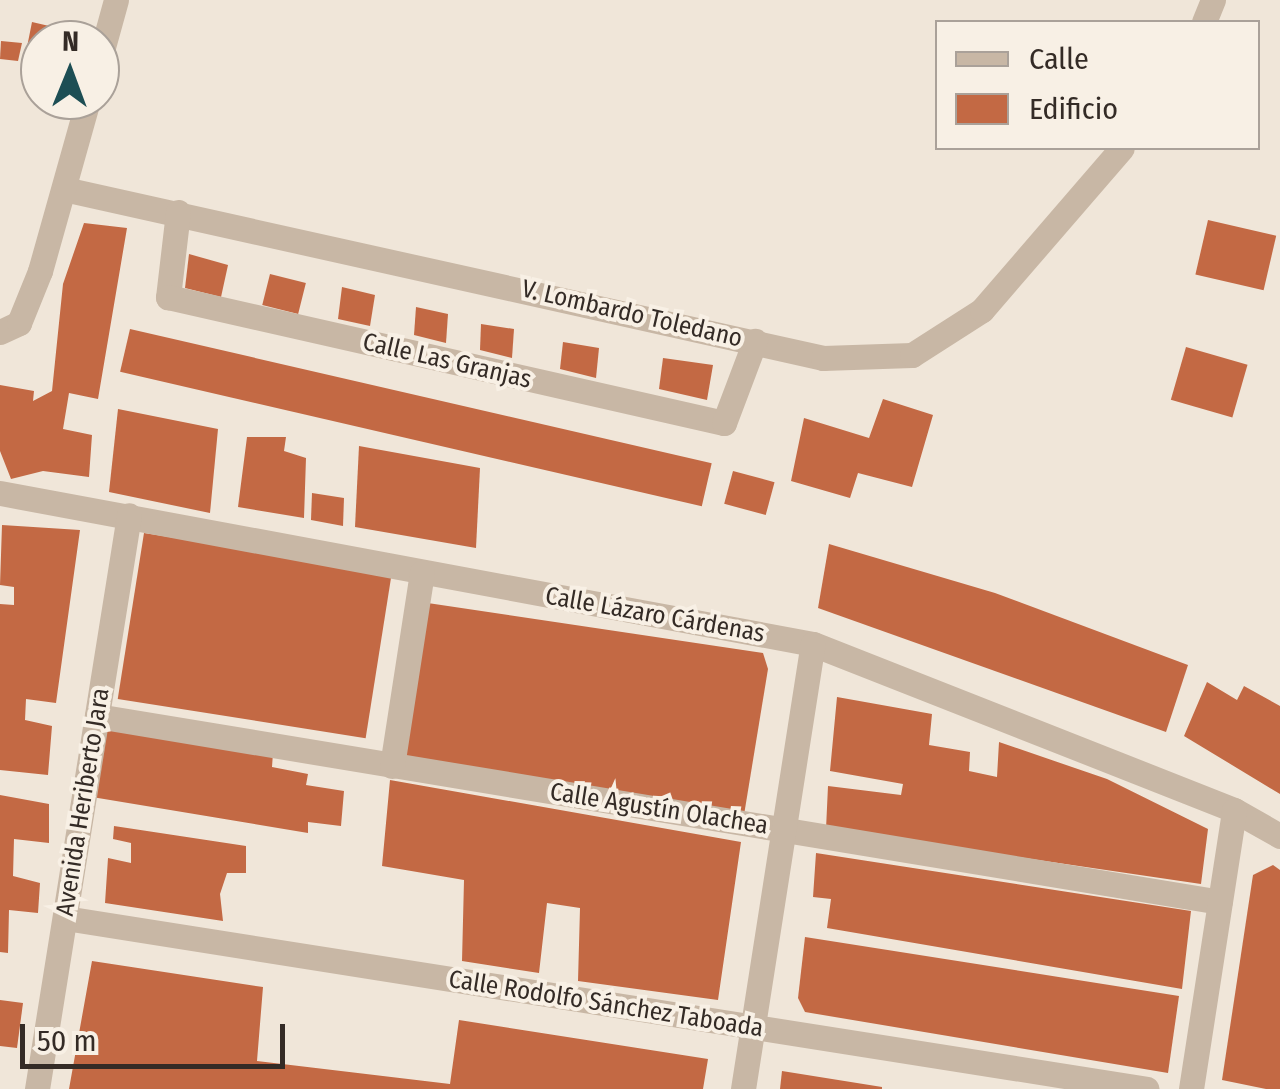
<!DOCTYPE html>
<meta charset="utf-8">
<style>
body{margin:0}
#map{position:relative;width:1280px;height:1089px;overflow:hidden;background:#f0e6d9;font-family:"Fira Sans Condensed",sans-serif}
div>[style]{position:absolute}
.building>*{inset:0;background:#c36944;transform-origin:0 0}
.street>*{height:25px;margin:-12.5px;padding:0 12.5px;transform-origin:12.5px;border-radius:12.5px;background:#c8b7a5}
span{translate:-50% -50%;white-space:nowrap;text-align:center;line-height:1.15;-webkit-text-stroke:8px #f8f0e5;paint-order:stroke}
.street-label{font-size:25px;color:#342b26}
.legend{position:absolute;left:935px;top:20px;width:325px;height:130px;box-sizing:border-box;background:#f8f0e5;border:2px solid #aaa199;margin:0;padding:12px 18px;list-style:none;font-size:30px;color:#342b26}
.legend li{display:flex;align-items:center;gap:20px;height:50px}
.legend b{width:50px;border:2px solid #aaa199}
.north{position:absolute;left:20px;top:20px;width:100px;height:100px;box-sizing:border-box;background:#f8f0e5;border:2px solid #aaa199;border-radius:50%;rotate:1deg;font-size:28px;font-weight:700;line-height:40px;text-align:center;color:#342b26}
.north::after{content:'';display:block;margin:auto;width:35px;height:45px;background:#1d4e54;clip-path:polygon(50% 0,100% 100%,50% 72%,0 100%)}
.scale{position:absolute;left:20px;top:1024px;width:265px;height:45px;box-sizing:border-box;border:5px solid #342b26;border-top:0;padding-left:12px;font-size:30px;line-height:35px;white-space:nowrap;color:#342b26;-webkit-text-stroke:8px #f8f0e5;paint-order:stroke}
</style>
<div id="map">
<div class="building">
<div style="clip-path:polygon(32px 22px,62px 29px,59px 40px,40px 40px,40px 51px,27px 47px)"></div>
<div style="clip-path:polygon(1px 41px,22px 43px,18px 61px,0 59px)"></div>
<div style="left:1208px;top:220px;width:70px;height:56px;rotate:13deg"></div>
<div style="clip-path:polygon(84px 223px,127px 228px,98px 399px,69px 393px,63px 429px,92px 435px,89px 477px,43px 471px,11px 479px,0 451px,0 385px,34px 391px,33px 401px,52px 391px,63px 284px)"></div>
<div style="clip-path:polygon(189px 254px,228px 265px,221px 297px,185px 288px)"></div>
<div style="left:270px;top:274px;width:37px;height:32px;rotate:14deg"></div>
<div style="clip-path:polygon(342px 287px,375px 295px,370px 326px,338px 319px)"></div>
<div style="clip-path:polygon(416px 307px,448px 314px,446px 343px,414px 335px)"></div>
<div style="clip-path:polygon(481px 324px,514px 329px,512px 358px,480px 350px)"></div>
<div style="left:130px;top:329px;width:597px;height:44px;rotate:13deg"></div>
<div style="clip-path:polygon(563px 342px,599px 348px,596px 378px,560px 369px)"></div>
<div style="left:1186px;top:347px;width:64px;height:55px;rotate:16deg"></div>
<div style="clip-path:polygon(663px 358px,713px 365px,707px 400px,659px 389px)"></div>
<div style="clip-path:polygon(883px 399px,933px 415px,912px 487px,858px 473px,850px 498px,791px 481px,804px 418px,869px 438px)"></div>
<div style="clip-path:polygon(118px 409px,218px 429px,210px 513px,109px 492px)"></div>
<div style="clip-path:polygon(247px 437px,286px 437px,284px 451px,306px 458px,304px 518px,238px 507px)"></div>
<div style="clip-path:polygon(359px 446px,480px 468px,476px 548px,355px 527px)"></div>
<div style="left:733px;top:471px;width:43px;height:34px;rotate:15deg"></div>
<div style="clip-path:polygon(312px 493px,344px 498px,343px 526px,311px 520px)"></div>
<div style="clip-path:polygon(2px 525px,80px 530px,56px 703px,26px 699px,25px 720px,52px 726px,48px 775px,0 770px,0 604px,14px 605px,14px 587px,0 585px)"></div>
<div style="left:144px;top:533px;width:251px;height:168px;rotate:9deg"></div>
<div style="clip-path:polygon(829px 544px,995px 593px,1188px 665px,1166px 732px,818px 608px)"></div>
<div style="clip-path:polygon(421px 602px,763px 653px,768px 669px,744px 815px,405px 757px)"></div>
<div style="clip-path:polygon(1207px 682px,1237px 700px,1244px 686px,1280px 706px,1280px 794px,1184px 736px)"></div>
<div style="clip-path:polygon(837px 697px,932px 714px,929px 745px,970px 752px,969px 771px,997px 777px,999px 742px,1107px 779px,1208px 829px,1201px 884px,826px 829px,828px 786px,901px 795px,903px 784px,830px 771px)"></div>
<div style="clip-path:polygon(102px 724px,273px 753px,272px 767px,308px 774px,306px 785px,344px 791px,341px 826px,308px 822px,308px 833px,92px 797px)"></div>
<div style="clip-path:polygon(390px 780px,741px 842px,718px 1000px,578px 981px,580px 908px,547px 903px,539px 973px,462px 961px,464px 880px,382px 866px)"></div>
<div style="clip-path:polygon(0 795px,49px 804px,49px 843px,14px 839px,13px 876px,40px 883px,38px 913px,9px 910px,8px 953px,0 952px)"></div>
<div style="clip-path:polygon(114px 826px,246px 846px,246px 873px,227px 873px,220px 894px,223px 921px,105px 903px,108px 858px,131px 863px,131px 843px,113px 839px)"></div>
<div style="clip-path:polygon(816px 853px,1191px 911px,1182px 989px,827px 928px,831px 899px,813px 897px)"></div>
<div style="clip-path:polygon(1273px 865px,1280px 870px,1280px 1089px,1266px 1089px,1222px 1080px,1253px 875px)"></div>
<div style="clip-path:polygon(805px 937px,1179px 996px,1168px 1073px,805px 1012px,798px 998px)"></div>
<div style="clip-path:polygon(92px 961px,263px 987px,257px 1061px,450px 1084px,459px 1020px,708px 1059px,703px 1089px,69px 1089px)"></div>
<div style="clip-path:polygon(0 1000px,23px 1003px,17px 1048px,0 1046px)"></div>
<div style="clip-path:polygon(782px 1071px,882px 1087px,882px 1089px,780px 1089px)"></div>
</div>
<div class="street">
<div style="left:1204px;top:22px;width:24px;rotate:-68deg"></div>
<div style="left:100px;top:58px;width:60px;rotate:-74.6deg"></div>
<div style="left:64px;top:189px;width:778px;rotate:12.55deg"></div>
<div style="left:823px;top:358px;width:89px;rotate:-1.9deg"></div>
<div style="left:912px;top:355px;width:83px;rotate:-32.7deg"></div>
<div style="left:982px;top:310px;width:214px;rotate:-49.2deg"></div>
<div style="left:178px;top:212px;width:86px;rotate:96.7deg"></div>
<div style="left:168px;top:297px;width:570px;rotate:12.77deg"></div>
<div style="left:724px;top:423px;width:88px;rotate:-69.3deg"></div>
<div style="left:0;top:332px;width:21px;rotate:-25deg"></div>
<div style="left:19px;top:323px;width:56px;rotate:-68deg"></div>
<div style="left:40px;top:271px;width:178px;rotate:-74.3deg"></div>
<div style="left:0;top:493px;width:827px;rotate:10.52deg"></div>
<div style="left:813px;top:644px;width:453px;rotate:21.5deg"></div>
<div style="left:1234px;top:810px;width:53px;rotate:29.5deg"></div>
<div style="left:97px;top:716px;width:1138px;rotate:9.4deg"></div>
<div style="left:392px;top:766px;width:196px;rotate:-81.2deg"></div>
<div style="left:65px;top:918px;width:1095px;rotate:8.98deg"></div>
<div style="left:37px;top:1089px;width:581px;rotate:-80.89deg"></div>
<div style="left:743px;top:1089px;width:450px;rotate:-81.1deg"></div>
<div style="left:1191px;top:1089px;width:282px;rotate:-81.2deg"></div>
</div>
<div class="street-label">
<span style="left:632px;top:314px;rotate:13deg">V. Lombardo Toledano</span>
<span style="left:447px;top:361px;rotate:13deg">Calle Las Granjas</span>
<span style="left:655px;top:615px;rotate:10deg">Calle Lázaro Cárdenas</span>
<span style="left:83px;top:802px;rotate:-81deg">Avenida Heriberto Jara</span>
<span style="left:659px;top:809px;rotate:9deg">Calle Agustín Olachea</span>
<span style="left:606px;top:1004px;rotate:9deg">Calle Rodolfo Sánchez Taboada</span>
</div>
<ul class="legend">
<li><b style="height:12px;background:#c8b7a5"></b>Calle</li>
<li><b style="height:28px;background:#c36944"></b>Edificio</li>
</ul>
<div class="north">N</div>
<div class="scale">50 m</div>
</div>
